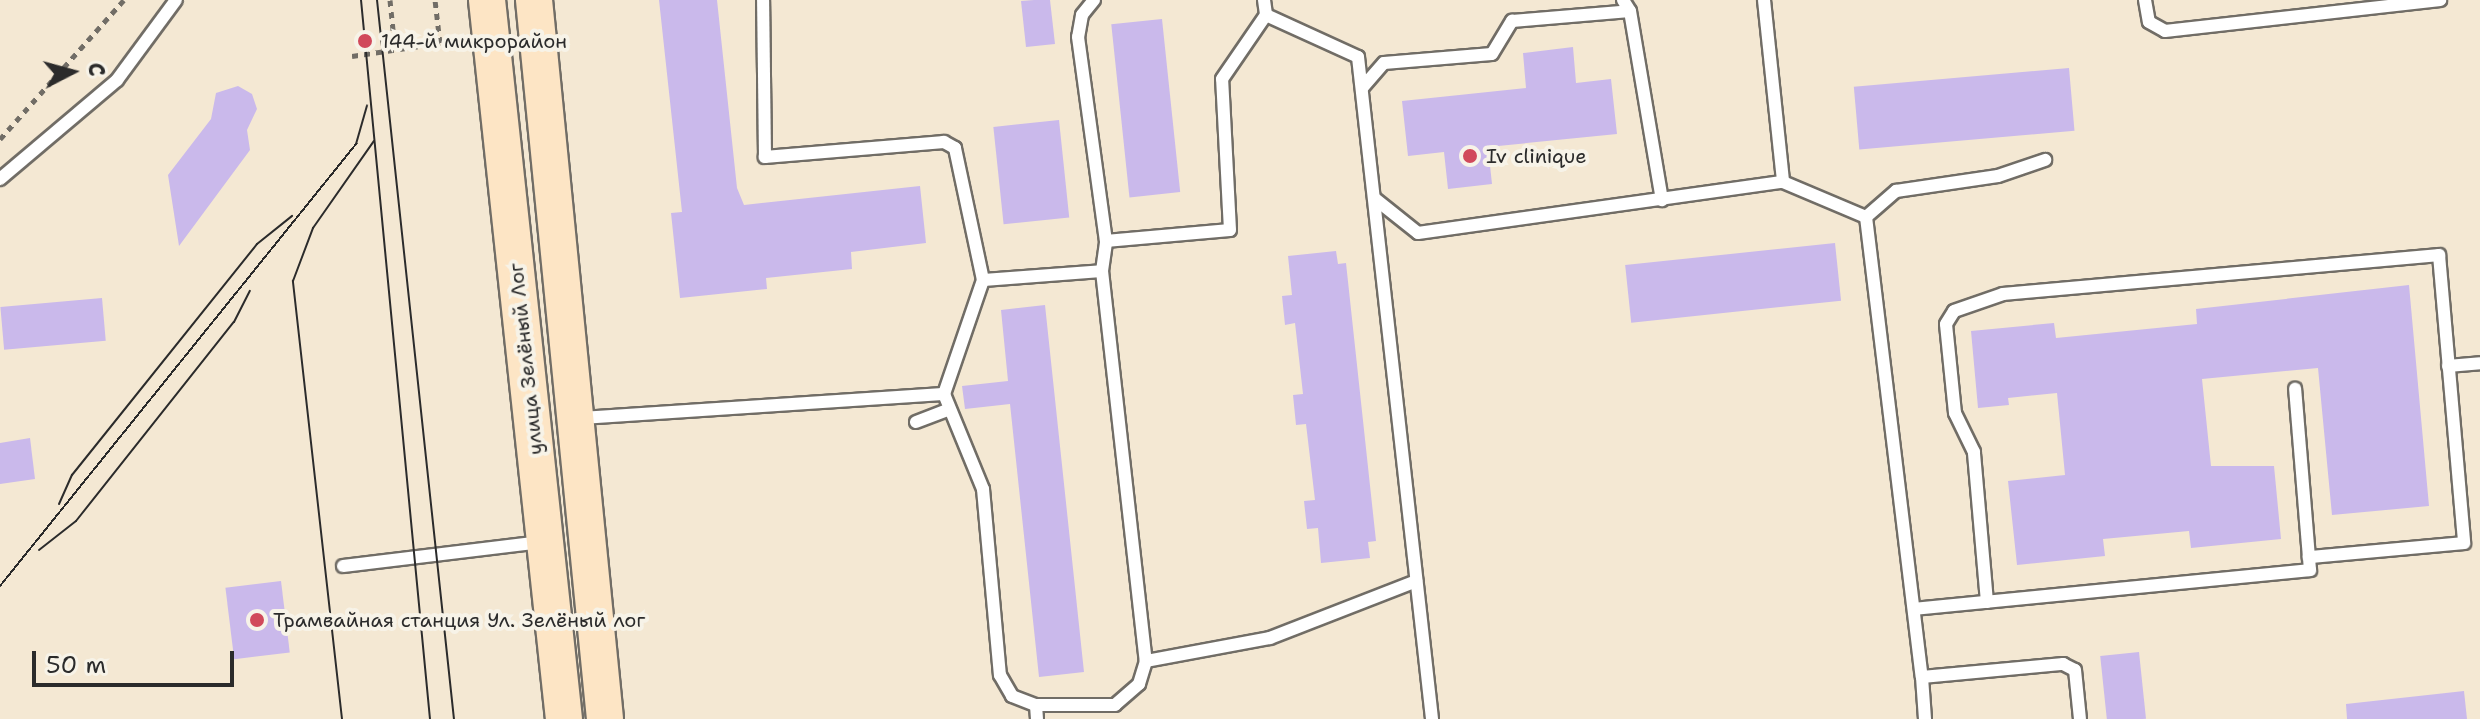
<!DOCTYPE html>
<meta charset="utf-8">
<style>
body{margin:0}
#map{position:relative;width:2480px;height:719px;overflow:hidden;background:#f4e8d3;font-family:"Shantell Sans",sans-serif}
div>[style]{position:absolute}
.building>*{inset:0;background:#cab9eb;transform-origin:0 0}
.path>*{height:5px;margin-top:-2.5px;transform-origin:0;background:repeating-linear-gradient(90deg,#716d66 0 6px,transparent 0 12px)}
.roads{filter:drop-shadow(2px 0 #716d66) drop-shadow(-2px 0 #716d66) drop-shadow(0 2px #716d66) drop-shadow(0 -2px #716d66)}
.lane>*{height:12px;margin:-6px;padding:0 6px;transform-origin:6px;border-radius:6px;background:#fff}
.secondary>*{height:36px;margin:-18px;padding:0 18px;transform-origin:18px;border-radius:18px;background:#fde5c5}
.tram>*{height:2px;margin:-1px;padding:0 1px;transform-origin:1px;border-radius:1px;background:#2b2b2b}
.dots>*{width:22px;height:22px;translate:-50% -50%;box-sizing:border-box;border:4px solid #f7f3e8;border-radius:50%}
span{translate:-50% -50%;white-space:nowrap;text-align:center;line-height:1.15;-webkit-text-stroke:8px #f7f3e8;paint-order:stroke}
.poi-label{font-size:20px;color:#2b2b2b}
.left{translate:0 -50%;text-align:left}
.street-label{font-size:20px;color:#2b2b2b}
.north{position:absolute;left:32px;top:32px;width:80px;height:80px;-webkit-text-stroke:6px #f7f3e8;paint-order:stroke;rotate:84deg;font-size:22px;font-weight:700;line-height:32px;text-align:center;color:#2b2b2b}
.north::after{content:'';display:block;margin:auto;width:28px;height:36px;background:#2b2b2b;clip-path:polygon(50% 0,100% 100%,50% 72%,0 100%)}
.scale{position:absolute;left:32px;top:651px;width:202px;height:36px;box-sizing:border-box;border:4px solid #2b2b2b;border-top:0;padding-left:10px;font-size:24px;line-height:28px;white-space:nowrap;color:#2b2b2b;-webkit-text-stroke:6px #f7f3e8;paint-order:stroke}
</style>
<div id="map">
<div class="building">
<div style="clip-path:polygon(659px 0,717px 0,737px 188px,744px 205px,920px 186px,926px 243px,851px 252px,852px 269px,766px 278px,767px 289px,680px 298px,671px 213px,682px 212px)"></div>
<div style="clip-path:polygon(1034px 0,1050px 0,1055px 44px,1026px 47px,1021px 1px)"></div>
<div style="left:1162px;top:19px;width:174px;height:51px;rotate:84deg"></div>
<div style="clip-path:polygon(1573px 47px,1576px 83px,1611px 79px,1617px 134px,1488px 147px,1492px 184px,1448px 189px,1444px 152px,1408px 156px,1402px 101px,1526px 88px,1523px 53px)"></div>
<div style="left:2069px;top:68px;width:63px;height:216px;rotate:85deg"></div>
<div style="clip-path:polygon(238px 86px,252px 94px,257px 109px,247px 130px,250px 150px,179px 246px,168px 175px,211px 119px,216px 93px)"></div>
<div style="left:1059px;top:120px;width:98px;height:66px;rotate:84deg"></div>
<div style="left:1835px;top:243px;width:58px;height:211px;rotate:84deg"></div>
<div style="clip-path:polygon(1336px 251px,1338px 264px,1346px 263px,1376px 541px,1368px 542px,1370px 558px,1321px 563px,1318px 528px,1307px 529px,1304px 501px,1315px 500px,1306px 424px,1296px 425px,1293px 395px,1303px 394px,1295px 323px,1285px 325px,1282px 296px,1292px 295px,1288px 256px)"></div>
<div style="clip-path:polygon(2409px 285px,2429px 506px,2332px 515px,2318px 368px,2202px 379px,2211px 466px,2274px 466px,2281px 539px,2191px 548px,2189px 531px,2103px 539px,2105px 556px,2017px 565px,2008px 481px,2065px 475px,2057px 393px,2008px 398px,2009px 405px,1978px 408px,1971px 331px,2054px 323px,2056px 338px,2197px 324px,2196px 309px)"></div>
<div style="left:102px;top:298px;width:43px;height:102px;rotate:85deg"></div>
<div style="clip-path:polygon(1045px 305px,1084px 672px,1039px 677px,1010px 404px,965px 409px,962px 386px,1008px 381px,1001px 310px)"></div>
<div style="clip-path:polygon(30px 438px,35px 479px,0 484px,0 443px)"></div>
<div style="left:281px;top:581px;width:72px;height:56px;rotate:83deg"></div>
<div style="left:2139px;top:652px;width:67px;height:39px;rotate:84deg"></div>
<div style="clip-path:polygon(2464px 691px,2467px 719px,2347px 719px,2346px 704px)"></div>
</div>
<div class="path">
<div style="left:390px;top:0;width:49px;rotate:84.2deg"></div>
<div style="left:352px;top:56px;width:89px;rotate:-8.4deg"></div>
<div style="left:440px;top:43px;width:43px;rotate:-96.6deg"></div>
<div style="left:0;top:139px;width:186px;rotate:-48.3deg"></div>
</div>
<div class="roads">
<div class="lane">
<div style="left:1094px;top:0;width:19px;rotate:129deg"></div>
<div style="left:1082px;top:15px;width:22px;rotate:100deg"></div>
<div style="left:1078px;top:37px;width:206px;rotate:82.2deg"></div>
<div style="left:1264px;top:0;width:15px;rotate:82deg"></div>
<div style="left:1266px;top:15px;width:101px;rotate:24.5deg"></div>
<div style="left:1358px;top:57px;width:666px;rotate:83.62deg"></div>
<div style="left:1623px;top:0;width:13px;rotate:58deg"></div>
<div style="left:1630px;top:11px;width:192px;rotate:80.4deg"></div>
<div style="left:1764px;top:0;width:183px;rotate:84deg"></div>
<div style="left:1783px;top:182px;width:90px;rotate:22.9deg"></div>
<div style="left:1866px;top:217px;width:463px;rotate:83.1deg"></div>
<div style="left:2145px;top:0;width:22px;rotate:80deg"></div>
<div style="left:2149px;top:22px;width:18px;rotate:29deg"></div>
<div style="left:2165px;top:31px;width:277px;rotate:-6.4deg"></div>
<div style="left:1362px;top:88px;width:33px;rotate:-49deg"></div>
<div style="left:1384px;top:63px;width:108px;rotate:-4.8deg"></div>
<div style="left:1492px;top:54px;width:39px;rotate:-59deg"></div>
<div style="left:1512px;top:21px;width:118px;rotate:-4.8deg"></div>
<div style="left:0;top:179px;width:153px;rotate:-40.2deg"></div>
<div style="left:117px;top:80px;width:99px;rotate:-53.6deg"></div>
<div style="left:1374px;top:198px;width:56px;rotate:38.5deg"></div>
<div style="left:1418px;top:233px;width:369px;rotate:-8deg"></div>
<div style="left:1866px;top:217px;width:40px;rotate:-41deg"></div>
<div style="left:1896px;top:191px;width:103px;rotate:-8.4deg"></div>
<div style="left:1998px;top:176px;width:50px;rotate:-18.8deg"></div>
<div style="left:1102px;top:271px;width:30px;rotate:-82deg"></div>
<div style="left:1106px;top:241px;width:124px;rotate:-5.1deg"></div>
<div style="left:1230px;top:230px;width:151px;rotate:-93deg"></div>
<div style="left:1222px;top:79px;width:78px;rotate:-55.5deg"></div>
<div style="left:983px;top:280px;width:119px;rotate:-4.3deg"></div>
<div style="left:1102px;top:271px;width:392px;rotate:83.6deg"></div>
<div style="left:1146px;top:661px;width:24px;rotate:107deg"></div>
<div style="left:1139px;top:684px;width:32px;rotate:139deg"></div>
<div style="left:1115px;top:705px;width:79px;rotate:180deg"></div>
<div style="left:2448px;top:366px;width:32px;rotate:-5deg"></div>
<div style="left:944px;top:394px;width:103px;rotate:67.7deg"></div>
<div style="left:983px;top:489px;width:187px;rotate:84.8deg"></div>
<div style="left:1000px;top:675px;width:24px;rotate:60deg"></div>
<div style="left:1012px;top:696px;width:26px;rotate:21deg"></div>
<div style="left:1036px;top:705px;width:14px;rotate:86deg"></div>
<div style="left:580px;top:418px;width:365px;rotate:-3.8deg"></div>
<div style="left:944px;top:394px;width:120px;rotate:-71.1deg"></div>
<div style="left:983px;top:280px;width:135px;rotate:-102deg"></div>
<div style="left:955px;top:148px;width:13px;rotate:-151deg"></div>
<div style="left:944px;top:142px;width:180px;rotate:175.2deg"></div>
<div style="left:765px;top:157px;width:157px;rotate:-90.7deg"></div>
<div style="left:916px;top:422px;width:34px;rotate:-21deg"></div>
<div style="left:343px;top:566px;width:200px;rotate:-6.9deg"></div>
<div style="left:1987px;top:602px;width:151px;rotate:-95deg"></div>
<div style="left:1974px;top:452px;width:43px;rotate:-116deg"></div>
<div style="left:1955px;top:413px;width:89px;rotate:-95.8deg"></div>
<div style="left:1946px;top:324px;width:15px;rotate:-58deg"></div>
<div style="left:1954px;top:311px;width:52px;rotate:-19.1deg"></div>
<div style="left:2003px;top:294px;width:438px;rotate:-5.1deg"></div>
<div style="left:2439px;top:255px;width:289px;rotate:85deg"></div>
<div style="left:2464px;top:543px;width:156px;rotate:174.8deg"></div>
<div style="left:1914px;top:609px;width:398px;rotate:-5.6deg"></div>
<div style="left:2310px;top:570px;width:182px;rotate:-94.7deg"></div>
<div style="left:1146px;top:661px;width:126px;rotate:-10.5deg"></div>
<div style="left:1270px;top:638px;width:157px;rotate:-21.3deg"></div>
<div style="left:1925px;top:719px;width:42px;rotate:-94.1deg"></div>
<div style="left:1922px;top:677px;width:142px;rotate:-5.3deg"></div>
<div style="left:2063px;top:664px;width:13px;rotate:27deg"></div>
<div style="left:2075px;top:670px;width:49px;rotate:84.2deg"></div>
</div>
<div class="secondary">
<div style="left:487px;top:0;width:723px;rotate:83.89deg"></div>
<div style="left:534px;top:0;width:722px;rotate:84.36deg"></div>
</div>
</div>
<div class="tram">
<div style="left:361px;top:0;width:722px;rotate:84.52deg"></div>
<div style="left:377px;top:0;width:723px;rotate:83.89deg"></div>
<div style="left:59px;top:504px;width:32px;rotate:-66deg"></div>
<div style="left:72px;top:475px;width:296px;rotate:-51.3deg"></div>
<div style="left:257px;top:244px;width:45px;rotate:-38.7deg"></div>
<div style="left:39px;top:550px;width:47px;rotate:-38.1deg"></div>
<div style="left:76px;top:521px;width:254px;rotate:-51.6deg"></div>
<div style="left:234px;top:322px;width:35px;rotate:-63deg"></div>
<div style="left:0;top:586px;width:568px;rotate:-51.15deg"></div>
<div style="left:356px;top:144px;width:40px;rotate:-74deg"></div>
<div style="left:342px;top:719px;width:441px;rotate:-96.4deg"></div>
<div style="left:293px;top:281px;width:57px;rotate:-69.3deg"></div>
<div style="left:313px;top:228px;width:106px;rotate:-55deg"></div>
</div>
<div class="dots">
<div style="left:365px;top:41px;background:#d1495b"></div>
<div style="left:1470px;top:156px;background:#d1495b"></div>
<div style="left:257px;top:620px;background:#d1495b"></div>
</div>
<div class="poi-label">
<span class="left" style="left:381px;top:41px">144-й микрорайон</span>
<span class="left" style="left:1486px;top:156px">Iv clinique</span>
<span class="left" style="left:273px;top:620px">Трамвайная станция Ул. Зелёный лог</span>
</div>
<div class="street-label">
<span style="left:526px;top:359px;rotate:-96deg">улица Зелёный Лог</span>
</div>
<div class="north">С</div>
<div class="scale">50 m</div>
</div>
